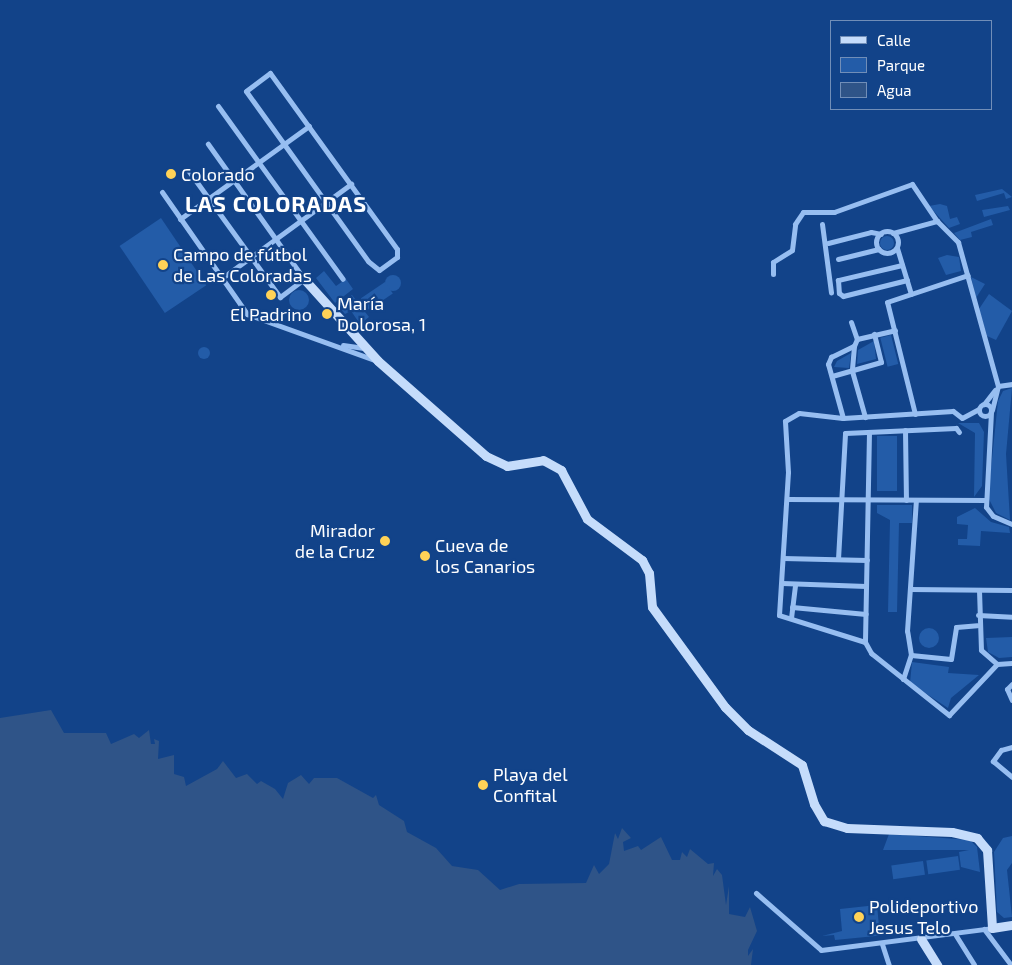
<!DOCTYPE html>
<meta charset="utf-8">
<style>
body{margin:0}
#map{position:relative;width:1012px;height:965px;overflow:hidden;background:#124389;font-family:"Exo 2",sans-serif}
div>[style]{position:absolute}
.green>*{inset:0;background:#235ca8;transform-origin:0 0}
.round{border-radius:50%}
.water>*{inset:0;background:#2f5488}
.street>*{height:5px;margin:-2.5px;padding:0 2.5px;transform-origin:2.5px;border-radius:2.5px;background:#97bef1}
.street>.ring{margin:-2.5px;padding:0;box-sizing:content-box;background:none;border:5px solid #97bef1;border-radius:50%}
.secondary>*{height:9px;margin:-4.5px;padding:0 4.5px;transform-origin:4.5px;border-radius:4.5px;background:#c5dcfb}
.dots>*{width:14px;height:14px;translate:-50% -50%;box-sizing:border-box;border:2px solid #124389;border-radius:50%}
span{translate:-50% -50%;white-space:nowrap;text-align:center;line-height:1.15;-webkit-text-stroke:4.5px #124389;paint-order:stroke}
.poi-label{font-size:18px;color:#fff}
.left{translate:0 -50%;text-align:left}
.right{translate:-100% -50%;text-align:right}
.district-label{font-size:22px;color:#fff;font-weight:700;letter-spacing:1px}
.legend{position:absolute;left:830px;top:20px;width:162px;height:90px;box-sizing:border-box;background:#124389;border:1px solid #718eb8;margin:0;padding:6px 9px;list-style:none;font-size:15px;color:#fff}
.legend li{display:flex;align-items:center;gap:10px;height:25px}
.legend b{width:25px;border:1px solid #718eb8}
</style>
<div id="map">
<div class="green">
<div style="clip-path:polygon(1002px 189px,1012px 197px,1006px 199px,1004px 193px,977px 201px,975px 195px)"></div>
<div style="clip-path:polygon(940px 204px,947px 206px,950px 219px,957px 217px,960px 224px,949px 228px,929px 206px)"></div>
<div style="clip-path:polygon(1008px 206px,1010px 210px,984px 217px,982px 210px)"></div>
<div style="left:161px;top:218px;width:81px;height:50px;rotate:56deg"></div>
<div style="clip-path:polygon(991px 219px,993px 225px,971px 232px,972px 237px,960px 240px,954px 233px)"></div>
<div class="round" style="left:880px;top:236px;width:14px;height:14px"></div>
<div style="clip-path:polygon(947px 255px,959px 257px,961px 271px,946px 275px,938px 258px)"></div>
<div style="clip-path:polygon(324px 271px,336px 286px,346px 279px,353px 289px,335px 303px,316px 278px)"></div>
<div class="round" style="left:385px;top:275px;width:16px;height:16px"></div>
<div style="clip-path:polygon(971px 277px,985px 284px,976px 298px)"></div>
<div style="left:385px;top:282px;width:14px;height:29px;rotate:56deg"></div>
<div class="round" style="left:289px;top:290px;width:20px;height:20px"></div>
<div style="clip-path:polygon(989px 294px,1012px 311px,996px 340px,987px 336px,979px 309px)"></div>
<div style="clip-path:polygon(352px 295px,369px 317px,360px 324px,351px 311px,345px 314px,338px 306px)"></div>
<div style="left:891px;top:335px;width:30px;height:11px;rotate:76deg"></div>
<div style="clip-path:polygon(874px 341px,876px 359px,857px 364px,858px 350px)"></div>
<div class="round" style="left:198px;top:347px;width:12px;height:12px"></div>
<div style="clip-path:polygon(851px 353px,849px 368px,834px 367px,837px 361px)"></div>
<div style="clip-path:polygon(1012px 388px,1006px 454px,1010px 520px,996px 513px,988px 497px,998px 401px,1003px 391px)"></div>
<div style="clip-path:polygon(958px 423px,979px 423px,984px 432px,982px 486px,974px 497px,975px 433px)"></div>
<div style="left:877px;top:436px;width:20px;height:55px"></div>
<div style="clip-path:polygon(877px 505px,912px 505px,912px 523px,899px 523px,897px 612px,888px 612px,890px 520px,877px 513px)"></div>
<div style="clip-path:polygon(975px 508px,991px 522px,1009px 527px,1010px 533px,981px 531px,980px 546px,958px 545px,958px 539px,967px 539px,968px 525px,957px 524px,957px 517px)"></div>
<div class="round" style="left:919px;top:628px;width:20px;height:20px"></div>
<div style="clip-path:polygon(1012px 637px,1012px 657px,999px 658px,988px 652px,986px 638px)"></div>
<div style="clip-path:polygon(912px 662px,949px 667px,948px 673px,979px 675px,951px 698px,948px 708px,910px 683px)"></div>
<div style="clip-path:polygon(889px 834px,970px 840px,977px 847px,980px 872px,961px 867px,959px 852px,969px 850px,883px 850px)"></div>
<div style="clip-path:polygon(1012px 836px,1012px 863px,1007px 870px,1012px 917px,1004px 918px,997px 912px,994px 852px,1003px 838px)"></div>
<div style="left:958px;top:856px;width:14px;height:32px;rotate:82deg"></div>
<div style="left:923px;top:861px;width:14px;height:32px;rotate:82deg"></div>
<div style="clip-path:polygon(877px 905px,879px 926px,885px 925px,886px 935px,835px 940px,834px 935px,822px 936px,842px 931px,840px 909px)"></div>
</div>
<div class="water">
<div style="clip-path:polygon(51px 710px,64px 733px,106px 733px,111px 744px,134px 734px,139px 738px,149px 730px,151px 744px,155px 744px,154px 739px,159px 741px,158px 759px,174px 755px,174px 774px,184px 777px,186px 786px,217px 769px,223px 761px,236px 778px,247px 774px,257px 784px,261px 781px,275px 789px,283px 799px,288px 783px,301px 775px,309px 784px,314px 778px,337px 778px,373px 798px,376px 795px,379px 805px,404px 821px,407px 832px,436px 848px,452px 866px,478px 870px,500px 890px,519px 884px,586px 883px,594px 865px,599px 874px,609px 864px,615px 833px,618px 839px,622px 828px,631px 838px,623px 842px,624px 851px,638px 846px,641px 850px,661px 837px,672px 860px,680px 860px,682px 852px,687px 857px,690px 849px,708px 864px,714px 863px,713px 876px,717px 869px,722px 875px,726px 905px,729px 886px,729px 914px,745px 917px,750px 907px,757px 931px,748px 950px,748px 956px,753px 949px,751px 965px,0 965px,0 718px)"></div>
</div>
<div class="street">
<div style="left:270px;top:73px;width:217px;rotate:54.2deg"></div>
<div style="left:397px;top:249px;width:8px;rotate:90deg"></div>
<div style="left:397px;top:257px;width:22px;rotate:144deg"></div>
<div style="left:379px;top:270px;width:14px;rotate:-141deg"></div>
<div style="left:368px;top:261px;width:209px;rotate:-125.7deg"></div>
<div style="left:246px;top:91px;width:30px;rotate:-37deg"></div>
<div style="left:218px;top:106px;width:213px;rotate:54.2deg"></div>
<div style="left:188px;top:170px;width:157px;rotate:54.1deg"></div>
<div style="left:280px;top:297px;width:30px;rotate:-37deg"></div>
<div style="left:304px;top:279px;width:166px;rotate:-125.4deg"></div>
<div style="left:162px;top:192px;width:149px;rotate:55.1deg"></div>
<div style="left:247px;top:314px;width:136px;rotate:19.8deg"></div>
<div style="left:180px;top:219px;width:159px;rotate:-35.8deg"></div>
<div style="left:822px;top:224px;width:69px;rotate:82.5deg"></div>
<div class="ring" style="left:876px;top:231px;width:17px;height:17px"></div>
<div style="left:893px;top:233px;width:46px;rotate:-15.3deg"></div>
<div style="left:937px;top:221px;width:30px;rotate:45deg"></div>
<div style="left:958px;top:242px;width:149px;rotate:74.5deg"></div>
<div style="left:998px;top:386px;width:25px;rotate:104deg"></div>
<div style="left:828px;top:243px;width:44px;rotate:-14.3deg"></div>
<div style="left:871px;top:232px;width:10px;rotate:11deg"></div>
<div style="left:897px;top:248px;width:48px;rotate:73.1deg"></div>
<div style="left:838px;top:259px;width:42px;rotate:-13.7deg"></div>
<div style="left:902px;top:265px;width:66px;rotate:166.8deg"></div>
<div style="left:838px;top:280px;width:13px;rotate:86deg"></div>
<div style="left:839px;top:293px;width:5px;rotate:37deg"></div>
<div style="left:843px;top:296px;width:66px;rotate:-14deg"></div>
<div style="left:773px;top:274px;width:12px;rotate:-90deg"></div>
<div style="left:773px;top:262px;width:22px;rotate:-32deg"></div>
<div style="left:792px;top:250px;width:26px;rotate:-83deg"></div>
<div style="left:795px;top:224px;width:14px;rotate:-56deg"></div>
<div style="left:803px;top:212px;width:31px"></div>
<div style="left:834px;top:212px;width:83px;rotate:-19.7deg"></div>
<div style="left:912px;top:184px;width:45px;rotate:56deg"></div>
<div style="left:222px;top:278px;width:160px;rotate:-36.1deg"></div>
<div style="left:851px;top:322px;width:18px;rotate:71deg"></div>
<div style="left:343px;top:345px;width:21px;rotate:8deg"></div>
<div style="left:854px;top:346px;width:25px;rotate:95deg"></div>
<div style="left:852px;top:371px;width:48px;rotate:74.2deg"></div>
<div style="left:832px;top:376px;width:51px;rotate:-15.9deg"></div>
<div style="left:881px;top:362px;width:29px;rotate:-104deg"></div>
<div style="left:998px;top:386px;width:14px;rotate:-8deg"></div>
<div class="ring" style="left:979px;top:404px;width:7px;height:7px"></div>
<div style="left:984px;top:404px;width:18px;rotate:-52deg"></div>
<div style="left:991px;top:412px;width:95px;rotate:93deg"></div>
<div style="left:986px;top:507px;width:11px;rotate:52deg"></div>
<div style="left:993px;top:516px;width:21px;rotate:23deg"></div>
<div style="left:915px;top:414px;width:115px;rotate:-104deg"></div>
<div style="left:887px;top:302px;width:85px;rotate:-18.4deg"></div>
<div style="left:843px;top:418px;width:56px;rotate:-105.5deg"></div>
<div style="left:828px;top:364px;width:8px;rotate:-67deg"></div>
<div style="left:831px;top:357px;width:25px;rotate:-26deg"></div>
<div style="left:854px;top:346px;width:8px;rotate:-67deg"></div>
<div style="left:857px;top:339px;width:39px;rotate:-13deg"></div>
<div style="left:905px;top:430px;width:70px;rotate:89.2deg"></div>
<div style="left:869px;top:432px;width:210px;rotate:91.1deg"></div>
<div style="left:865px;top:642px;width:13px;rotate:61deg"></div>
<div style="left:871px;top:653px;width:100px;rotate:38.5deg"></div>
<div style="left:949px;top:715px;width:70px;rotate:-46.7deg"></div>
<div style="left:787px;top:499px;width:199px;rotate:0.3deg"></div>
<div style="left:783px;top:558px;width:84px;rotate:1.4deg"></div>
<div style="left:838px;top:559px;width:126px;rotate:-86.8deg"></div>
<div style="left:845px;top:433px;width:111px;rotate:-2.6deg"></div>
<div style="left:956px;top:428px;width:5px;rotate:53deg"></div>
<div style="left:782px;top:583px;width:84px;rotate:2deg"></div>
<div style="left:910px;top:589px;width:102px;rotate:0.6deg"></div>
<div style="left:979px;top:590px;width:60px;rotate:88.1deg"></div>
<div style="left:981px;top:650px;width:21px;rotate:41deg"></div>
<div style="left:997px;top:664px;width:15px;rotate:-4deg"></div>
<div style="left:792px;top:607px;width:74px;rotate:5.4deg"></div>
<div style="left:978px;top:615px;width:34px;rotate:3deg"></div>
<div style="left:791px;top:618px;width:34px;rotate:-83deg"></div>
<div style="left:865px;top:642px;width:90px;rotate:-162.6deg"></div>
<div style="left:779px;top:615px;width:143px;rotate:-86.4deg"></div>
<div style="left:788px;top:472px;width:51px;rotate:-93.4deg"></div>
<div style="left:785px;top:421px;width:16px;rotate:-30deg"></div>
<div style="left:799px;top:413px;width:44px;rotate:6.5deg"></div>
<div style="left:843px;top:418px;width:110px;rotate:-3.6deg"></div>
<div style="left:953px;top:411px;width:11px;rotate:38deg"></div>
<div style="left:962px;top:418px;width:19px;rotate:-28deg"></div>
<div style="left:911px;top:655px;width:40px;rotate:5.7deg"></div>
<div style="left:951px;top:659px;width:32px;rotate:-81deg"></div>
<div style="left:956px;top:627px;width:21px;rotate:-5deg"></div>
<div style="left:903px;top:679px;width:25px;rotate:-72deg"></div>
<div style="left:911px;top:655px;width:24px;rotate:-99deg"></div>
<div style="left:907px;top:631px;width:131px;rotate:-86.1deg"></div>
<div style="left:1012px;top:684px;width:7px;rotate:135deg"></div>
<div style="left:1007px;top:689px;width:12px;rotate:66deg"></div>
<div style="left:1012px;top:747px;width:11px;rotate:165deg"></div>
<div style="left:1001px;top:750px;width:14px;rotate:126deg"></div>
<div style="left:993px;top:761px;width:25px;rotate:40deg"></div>
<div style="left:756px;top:893px;width:86px;rotate:41.2deg"></div>
<div style="left:821px;top:950px;width:172px;rotate:-7.3deg"></div>
<div style="left:984px;top:929px;width:45px;rotate:53.1deg"></div>
<div style="left:955px;top:934px;width:36px;rotate:58deg"></div>
<div style="left:882px;top:944px;width:22px;rotate:72deg"></div>
</div>
<div class="secondary">
<div style="left:304px;top:279px;width:110px;rotate:47.9deg"></div>
<div style="left:378px;top:361px;width:144px;rotate:41.3deg"></div>
<div style="left:486px;top:456px;width:23px;rotate:25deg"></div>
<div style="left:507px;top:466px;width:36px;rotate:-9deg"></div>
<div style="left:543px;top:460px;width:21px;rotate:29deg"></div>
<div style="left:561px;top:470px;width:55px;rotate:62deg"></div>
<div style="left:587px;top:519px;width:69px;rotate:36.7deg"></div>
<div style="left:642px;top:560px;width:15px;rotate:62deg"></div>
<div style="left:649px;top:573px;width:34px;rotate:85deg"></div>
<div style="left:652px;top:607px;width:124px;rotate:53.9deg"></div>
<div style="left:725px;top:707px;width:33px;rotate:45deg"></div>
<div style="left:748px;top:730px;width:64px;rotate:32.9deg"></div>
<div style="left:802px;top:765px;width:41px;rotate:72.9deg"></div>
<div style="left:814px;top:804px;width:20px;rotate:60deg"></div>
<div style="left:824px;top:821px;width:24px;rotate:17deg"></div>
<div style="left:847px;top:828px;width:105px;rotate:2.2deg"></div>
<div style="left:952px;top:832px;width:26px;rotate:13deg"></div>
<div style="left:977px;top:838px;width:16px;rotate:50deg"></div>
<div style="left:987px;top:850px;width:78px;rotate:86.3deg"></div>
<div style="left:992px;top:928px;width:20px;rotate:-9deg"></div>
<div style="left:921px;top:939px;width:31px;rotate:58deg"></div>
</div>
<div class="dots">
<div style="left:171px;top:174px;background:#ffd257"></div>
<div style="left:163px;top:265px;background:#ffd257"></div>
<div style="left:271px;top:295px;background:#ffd257"></div>
<div style="left:327px;top:314px;background:#ffd257"></div>
<div style="left:385px;top:541px;background:#ffd257"></div>
<div style="left:425px;top:556px;background:#ffd257"></div>
<div style="left:483px;top:785px;background:#ffd257"></div>
<div style="left:859px;top:917px;background:#ffd257"></div>
</div>
<div class="poi-label">
<span class="left" style="left:181px;top:174px">Colorado</span>
<span class="left" style="left:173px;top:265px">Campo de fútbol<br>de Las Coloradas</span>
<span class="left" style="left:337px;top:314px">María<br>Dolorosa, 1</span>
<span style="left:271px;top:314px">El Padrino</span>
<span class="right" style="left:375px;top:541px">Mirador<br>de la Cruz</span>
<span class="left" style="left:435px;top:556px">Cueva de<br>los Canarios</span>
<span class="left" style="left:493px;top:785px">Playa del<br>Confital</span>
<span class="left" style="left:869px;top:917px">Polideportivo<br>Jesus Telo</span>
</div>
<div class="district-label">
<span style="left:276px;top:204px">LAS COLORADAS</span>
</div>
<ul class="legend">
<li><b style="height:6px;background:#c5dcfb"></b>Calle</li>
<li><b style="height:14px;background:#235ca8"></b>Parque</li>
<li><b style="height:14px;background:#2f5488"></b>Agua</li>
</ul>
</div>
